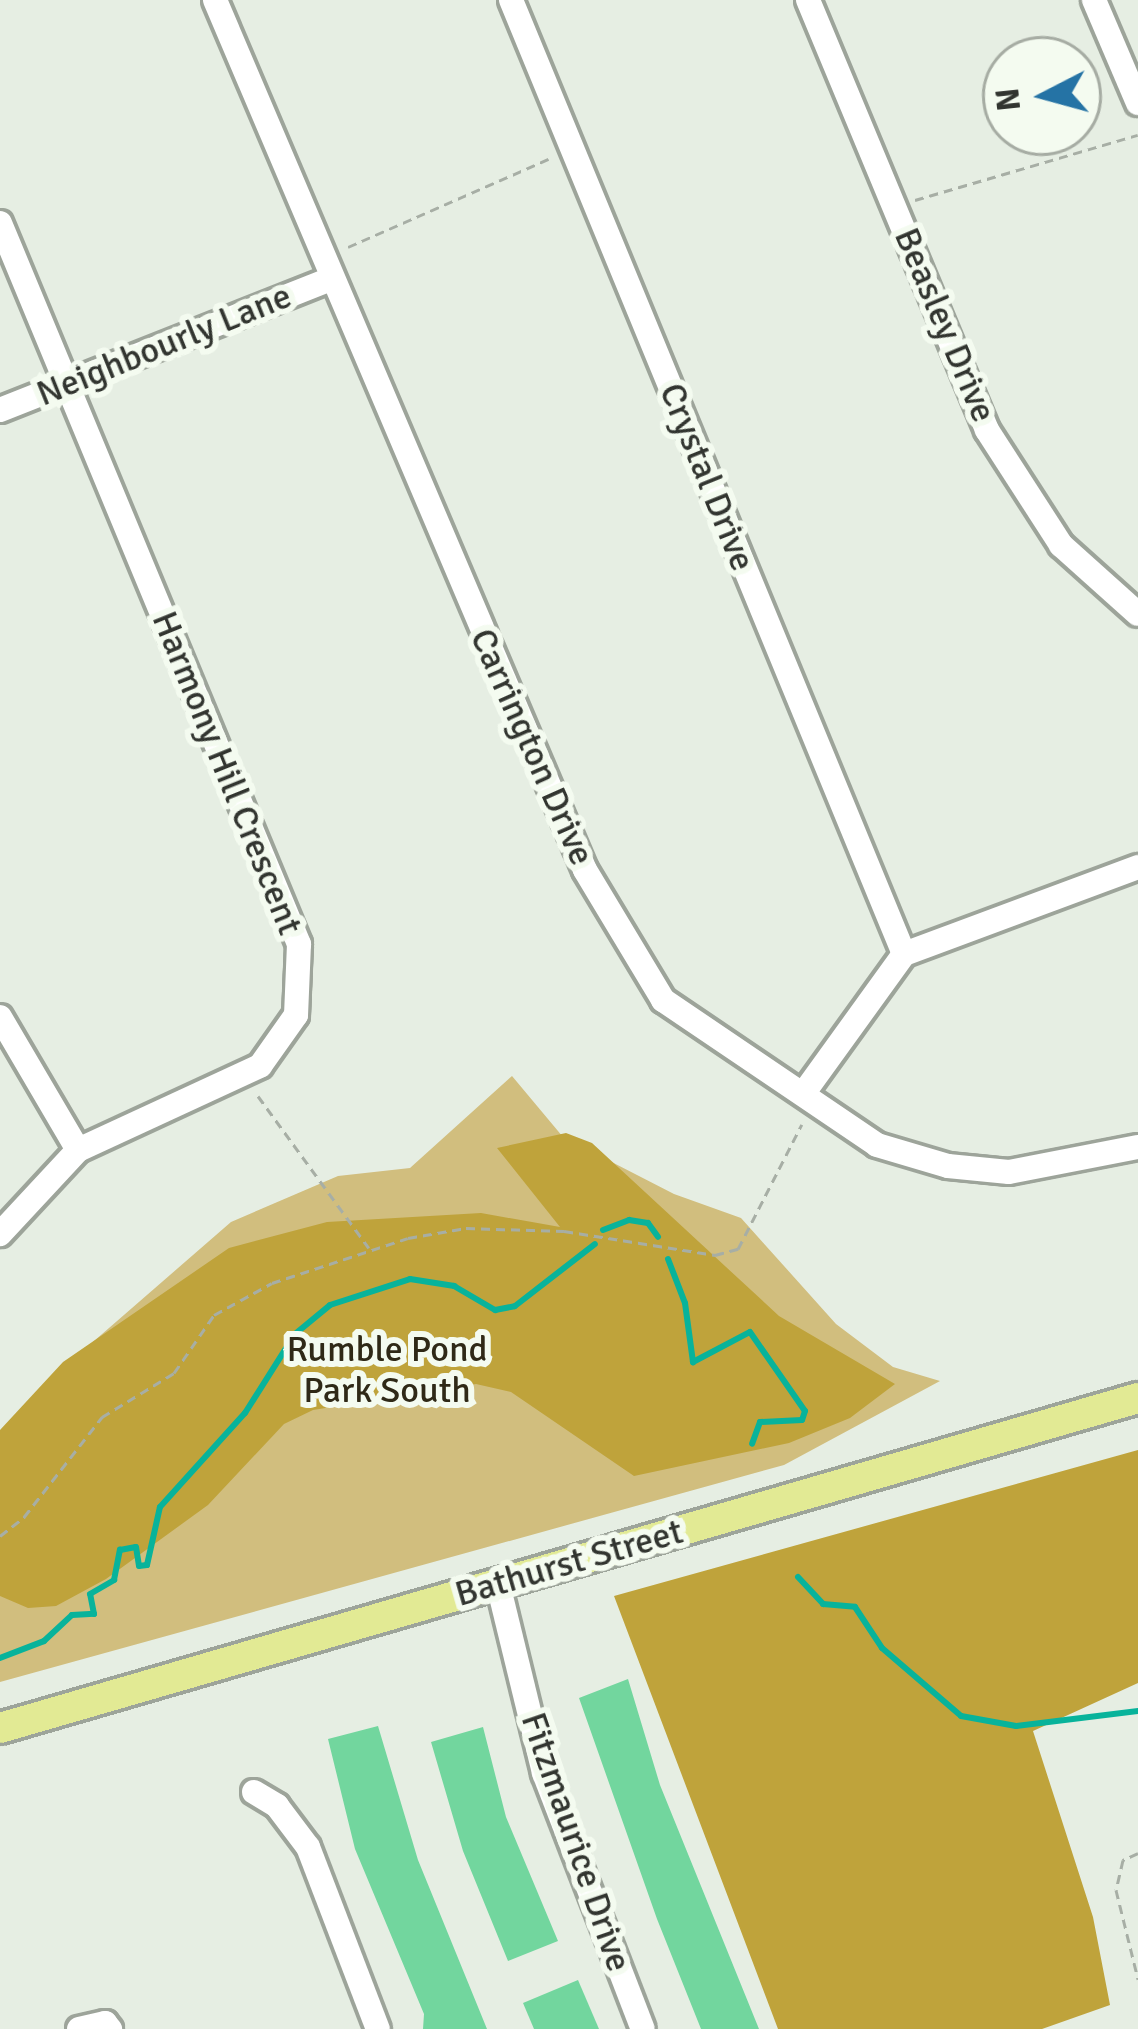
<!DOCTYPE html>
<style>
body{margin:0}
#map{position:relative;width:1138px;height:2029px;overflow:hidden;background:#e6eee3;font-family:Signika,sans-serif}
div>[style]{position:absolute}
.green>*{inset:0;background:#d1be7e}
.forest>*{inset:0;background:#bfa33b}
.stream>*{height:6px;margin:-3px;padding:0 3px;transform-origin:3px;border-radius:3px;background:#08b39b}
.building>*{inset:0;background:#72d69e}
.path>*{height:3px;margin-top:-1.5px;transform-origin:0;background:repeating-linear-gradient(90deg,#a7aea5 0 9px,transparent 0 15px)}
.roads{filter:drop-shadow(3px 0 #9da49a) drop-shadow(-3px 0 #9da49a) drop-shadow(0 3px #9da49a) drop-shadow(0 -3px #9da49a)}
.minor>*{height:24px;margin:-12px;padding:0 12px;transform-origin:12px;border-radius:12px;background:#fff}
.major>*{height:30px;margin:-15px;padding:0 15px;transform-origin:15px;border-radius:15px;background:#e2ea94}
span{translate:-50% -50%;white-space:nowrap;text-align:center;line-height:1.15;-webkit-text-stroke:12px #f4fbf0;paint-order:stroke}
.street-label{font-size:36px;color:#323530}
.park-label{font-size:36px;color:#2f2917}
.north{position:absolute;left:982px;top:36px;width:120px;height:120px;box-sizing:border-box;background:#f4fbf0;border:3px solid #a6aca3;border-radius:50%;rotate:264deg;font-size:33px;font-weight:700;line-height:48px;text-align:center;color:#323530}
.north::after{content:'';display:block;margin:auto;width:42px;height:54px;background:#2573a5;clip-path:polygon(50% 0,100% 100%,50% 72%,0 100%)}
</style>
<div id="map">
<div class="green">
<div style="clip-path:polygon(512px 1076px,563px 1137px,674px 1194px,741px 1218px,836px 1324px,893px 1367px,940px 1381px,784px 1465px,0 1682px,0 1437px,48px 1381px,231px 1222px,338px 1176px,410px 1168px)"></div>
</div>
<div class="forest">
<div style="clip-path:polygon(566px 1133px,592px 1143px,779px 1316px,895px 1384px,850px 1418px,789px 1443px,634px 1476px,511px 1392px,476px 1384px,313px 1410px,284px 1424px,208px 1505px,106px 1579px,56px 1606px,28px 1608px,0 1596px,0 1430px,63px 1362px,229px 1248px,327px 1222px,481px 1213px,560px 1227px,497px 1148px)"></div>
<div style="clip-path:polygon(1138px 1450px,1138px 1683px,1033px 1731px,1093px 1917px,1110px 2005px,1042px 2029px,778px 2029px,614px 1596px)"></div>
</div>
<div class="stream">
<div style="left:603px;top:1230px;width:28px;rotate:-21deg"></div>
<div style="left:629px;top:1220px;width:19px;rotate:9deg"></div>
<div style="left:648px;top:1223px;width:17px;rotate:54deg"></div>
<div style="left:668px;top:1259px;width:47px;rotate:68.9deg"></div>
<div style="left:685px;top:1303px;width:60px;rotate:82.3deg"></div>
<div style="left:693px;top:1362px;width:64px;rotate:-27.8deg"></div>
<div style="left:750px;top:1332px;width:96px;rotate:55.2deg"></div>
<div style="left:805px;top:1411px;width:9px;rotate:108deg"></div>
<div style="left:802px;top:1420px;width:42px;rotate:177.3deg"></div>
<div style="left:760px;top:1422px;width:23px;rotate:110deg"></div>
<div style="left:798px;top:1577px;width:37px;rotate:47deg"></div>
<div style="left:823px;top:1604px;width:32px;rotate:5deg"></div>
<div style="left:855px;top:1607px;width:49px;rotate:56.6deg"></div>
<div style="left:882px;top:1648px;width:104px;rotate:40.7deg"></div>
<div style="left:961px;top:1716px;width:56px;rotate:10.3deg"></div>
<div style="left:1016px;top:1726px;width:123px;rotate:-7deg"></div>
<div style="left:0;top:1658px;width:47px;rotate:-21.1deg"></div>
<div style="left:44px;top:1641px;width:38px;rotate:-43deg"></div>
<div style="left:72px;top:1615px;width:22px;rotate:-3deg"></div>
<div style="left:94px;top:1614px;width:20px;rotate:-101deg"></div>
<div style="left:90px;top:1594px;width:28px;rotate:-30deg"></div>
<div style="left:114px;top:1580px;width:31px;rotate:-79deg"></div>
<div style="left:120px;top:1550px;width:16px;rotate:-11deg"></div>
<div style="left:136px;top:1547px;width:19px;rotate:81deg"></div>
<div style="left:139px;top:1566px;width:8px;rotate:-7deg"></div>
<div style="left:147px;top:1565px;width:59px;rotate:-77.4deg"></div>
<div style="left:160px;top:1507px;width:127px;rotate:-47.9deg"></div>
<div style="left:245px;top:1413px;width:93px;rotate:-57.7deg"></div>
<div style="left:295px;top:1334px;width:45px;rotate:-39.6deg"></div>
<div style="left:330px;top:1305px;width:84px;rotate:-18deg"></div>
<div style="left:410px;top:1279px;width:45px;rotate:9deg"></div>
<div style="left:454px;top:1286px;width:48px;rotate:30.3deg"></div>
<div style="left:495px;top:1310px;width:20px;rotate:-11deg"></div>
<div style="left:515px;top:1306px;width:101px;rotate:-37.8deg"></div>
</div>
<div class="building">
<div style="clip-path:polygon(628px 1679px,660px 1785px,759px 2029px,701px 2029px,657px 1919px,579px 1698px)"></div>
<div style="clip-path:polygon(378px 1726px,418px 1860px,487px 2029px,423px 2029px,424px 2014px,355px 1849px,328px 1739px)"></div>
<div style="clip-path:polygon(483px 1727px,506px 1817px,558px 1941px,508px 1961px,463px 1851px,431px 1742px)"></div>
<div style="clip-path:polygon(578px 1980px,599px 2029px,534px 2029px,523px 2003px)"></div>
</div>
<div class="path">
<div style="left:915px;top:200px;width:232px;rotate:-16.3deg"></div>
<div style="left:348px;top:247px;width:219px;rotate:-23.7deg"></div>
<div style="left:258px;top:1096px;width:188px;rotate:53.9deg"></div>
<div style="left:0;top:1536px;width:31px;rotate:-38deg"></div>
<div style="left:24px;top:1517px;width:127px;rotate:-52deg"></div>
<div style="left:102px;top:1417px;width:84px;rotate:-31.4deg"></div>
<div style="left:174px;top:1373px;width:70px;rotate:-55.4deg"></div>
<div style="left:214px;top:1315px;width:66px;rotate:-28.9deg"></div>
<div style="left:272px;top:1283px;width:143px;rotate:-18.3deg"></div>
<div style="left:408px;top:1238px;width:59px;rotate:-9.8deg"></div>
<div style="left:466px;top:1228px;width:98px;rotate:1.8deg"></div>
<div style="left:564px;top:1231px;width:153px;rotate:9deg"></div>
<div style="left:715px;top:1255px;width:24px;rotate:-15deg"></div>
<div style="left:738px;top:1249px;width:140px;rotate:-62.9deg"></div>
<div style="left:1138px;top:1853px;width:17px;rotate:155deg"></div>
<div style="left:1123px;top:1860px;width:31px;rotate:103deg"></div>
<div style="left:1116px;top:1890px;width:92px;rotate:76.1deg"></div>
</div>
<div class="roads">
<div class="minor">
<div style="left:215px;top:0;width:945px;rotate:66.96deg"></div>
<div style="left:585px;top:870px;width:152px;rotate:59deg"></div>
<div style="left:663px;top:1000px;width:258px;rotate:34.1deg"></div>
<div style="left:877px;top:1145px;width:74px;rotate:16.5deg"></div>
<div style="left:948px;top:1166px;width:61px;rotate:5.6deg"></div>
<div style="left:1009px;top:1172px;width:131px;rotate:-11deg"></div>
<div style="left:511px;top:0;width:1032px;rotate:67.61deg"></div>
<div style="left:808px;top:0;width:466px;rotate:67.4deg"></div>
<div style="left:987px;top:430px;width:137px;rotate:57.2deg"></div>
<div style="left:1061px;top:545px;width:103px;rotate:41.9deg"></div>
<div style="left:1094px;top:0;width:112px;rotate:66.9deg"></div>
<div style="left:0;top:223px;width:781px;rotate:67.48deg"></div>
<div style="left:299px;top:944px;width:71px;rotate:92.4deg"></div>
<div style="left:296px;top:1015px;width:62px;rotate:125.2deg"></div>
<div style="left:260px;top:1066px;width:200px;rotate:155.2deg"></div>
<div style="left:78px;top:1150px;width:115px;rotate:132.9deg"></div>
<div style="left:0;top:410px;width:354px;rotate:-21.6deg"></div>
<div style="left:0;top:1017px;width:154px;rotate:59.6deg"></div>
<div style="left:803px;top:1094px;width:173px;rotate:-54.2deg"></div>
<div style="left:904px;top:954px;width:250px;rotate:-20.4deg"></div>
<div style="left:498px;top:1584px;width:195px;rotate:76.3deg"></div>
<div style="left:544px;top:1773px;width:274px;rotate:68.9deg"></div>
<div style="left:254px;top:1792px;width:27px;rotate:31deg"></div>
<div style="left:277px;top:1806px;width:51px;rotate:52.9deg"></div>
<div style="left:308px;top:1847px;width:195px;rotate:69deg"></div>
<div style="left:79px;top:2029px;width:27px;rotate:-13deg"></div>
<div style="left:105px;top:2023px;width:8px;rotate:50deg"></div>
</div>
<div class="major">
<div style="left:0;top:1728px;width:1185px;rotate:-16.17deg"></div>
</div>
</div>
<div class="street-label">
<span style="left:945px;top:325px;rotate:67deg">Beasley Drive</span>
<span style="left:164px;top:345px;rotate:-22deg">Neighbourly Lane</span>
<span style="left:707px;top:477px;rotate:68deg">Crystal Drive</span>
<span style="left:532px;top:747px;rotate:66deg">Carrington Drive</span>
<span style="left:227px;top:773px;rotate:68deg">Harmony Hill Crescent</span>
<span style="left:569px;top:1563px;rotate:-16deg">Bathurst Street</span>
<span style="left:576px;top:1842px;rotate:71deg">Fitzmaurice Drive</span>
</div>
<div class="park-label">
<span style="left:387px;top:1370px">Rumble Pond<br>Park South</span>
</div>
<div class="north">N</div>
</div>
